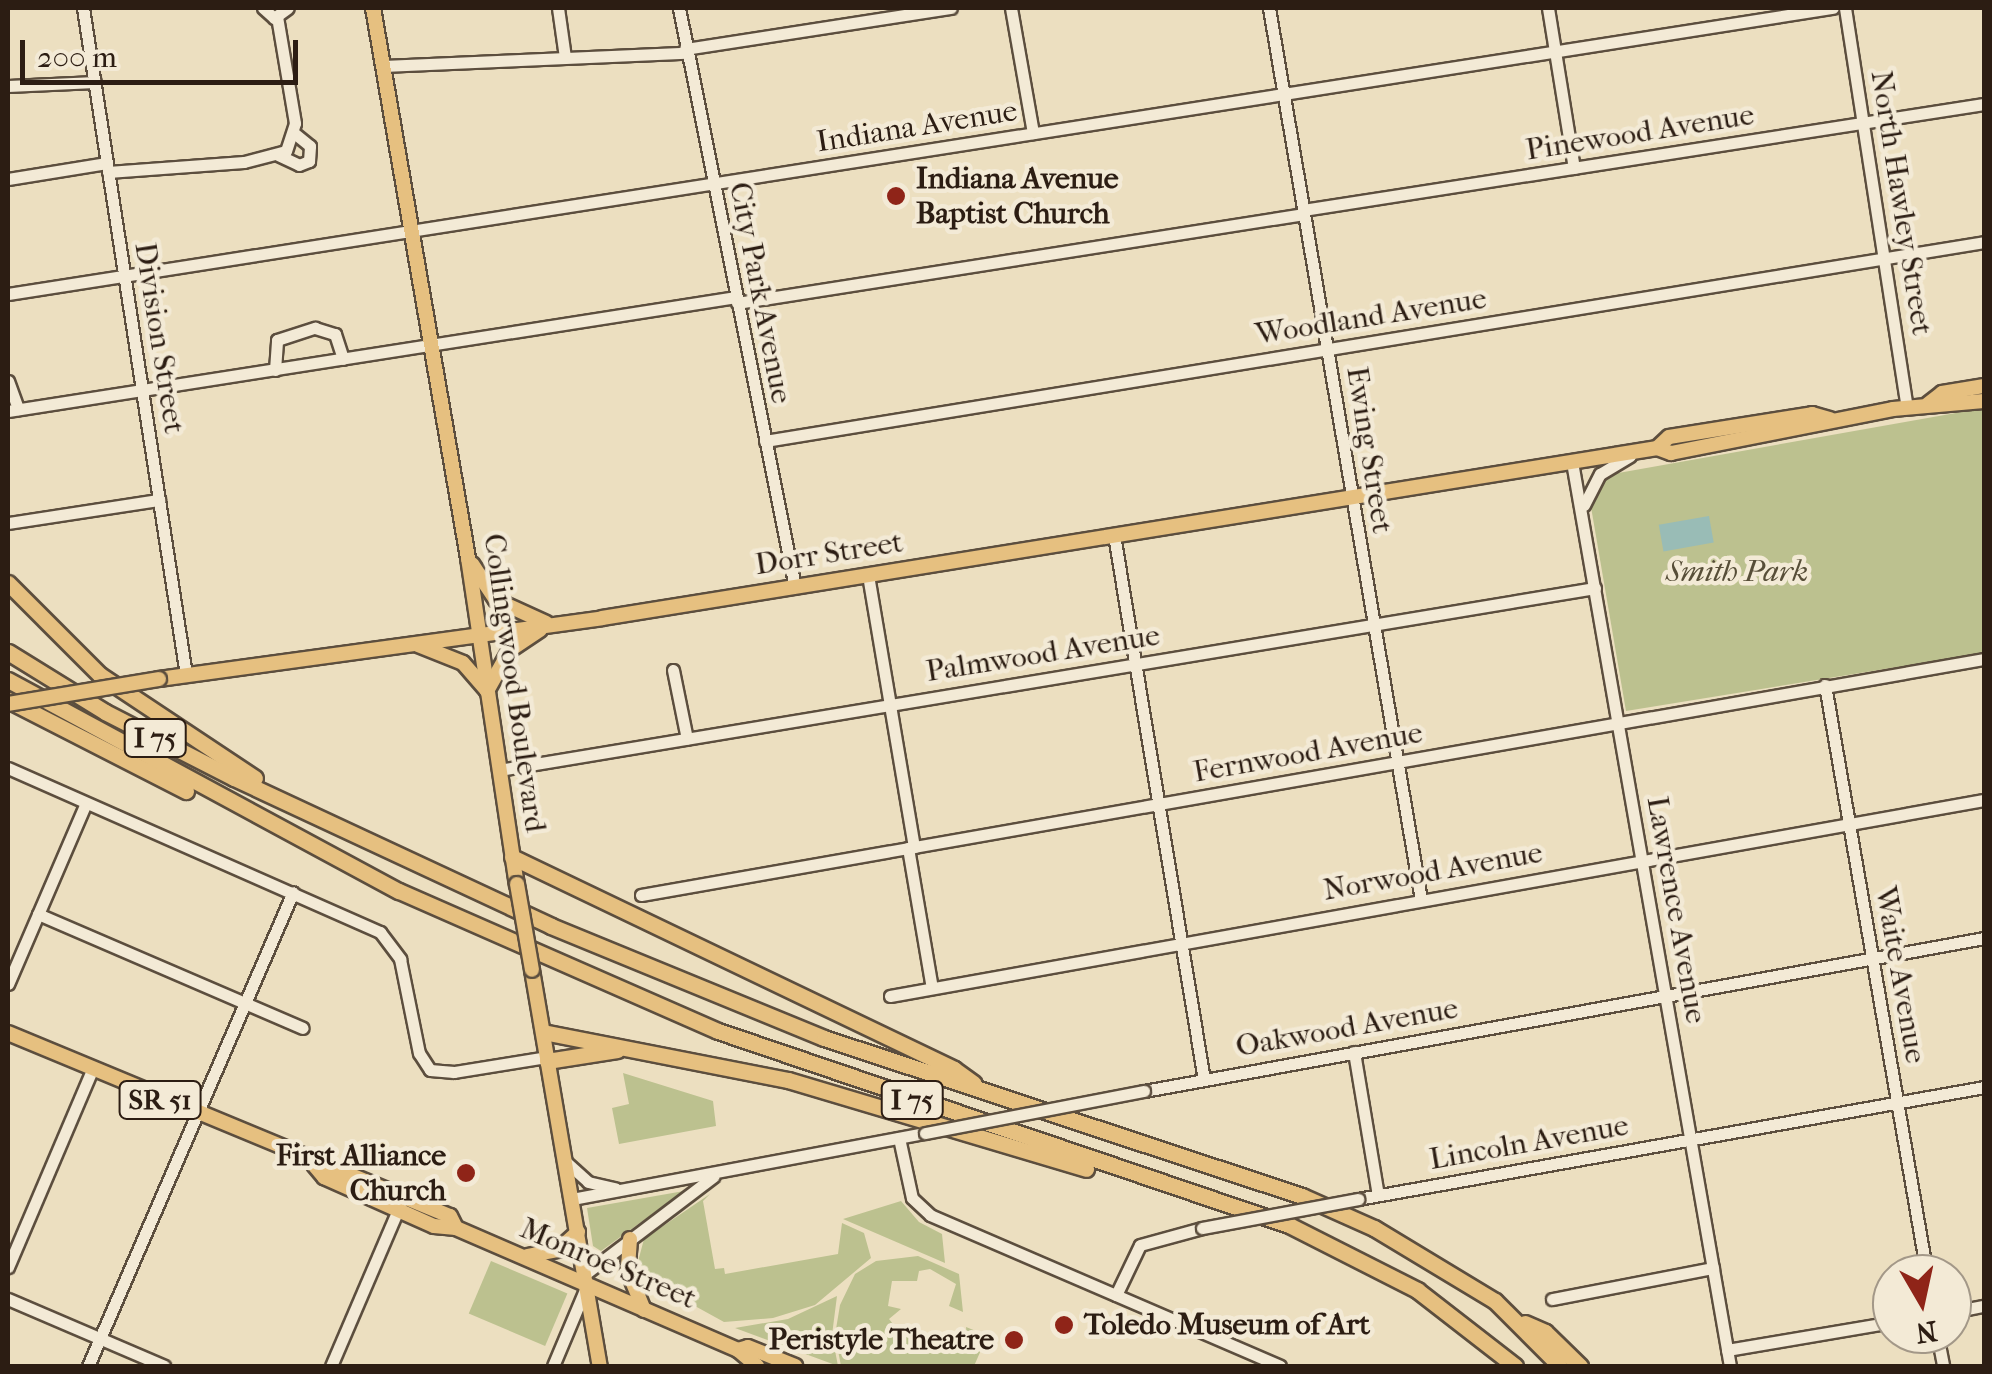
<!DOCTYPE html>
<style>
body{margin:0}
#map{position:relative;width:1992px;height:1374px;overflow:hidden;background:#ecdfc0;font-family:"IM FELL French Canon",serif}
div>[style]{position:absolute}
.green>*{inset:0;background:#bcc18f;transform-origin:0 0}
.water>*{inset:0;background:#99bcb6;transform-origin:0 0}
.roads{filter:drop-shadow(2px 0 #5c4e3e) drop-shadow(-2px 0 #5c4e3e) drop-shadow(0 2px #5c4e3e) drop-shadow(0 -2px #5c4e3e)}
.minor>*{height:11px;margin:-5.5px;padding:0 5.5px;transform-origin:5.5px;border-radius:5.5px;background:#f3ead6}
.major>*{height:14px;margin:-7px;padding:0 7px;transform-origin:7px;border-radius:7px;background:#e6c080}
.highway>*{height:15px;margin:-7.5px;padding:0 7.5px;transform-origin:7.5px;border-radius:7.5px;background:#e6c080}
.bridges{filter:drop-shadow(2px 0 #5c4e3e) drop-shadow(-2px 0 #5c4e3e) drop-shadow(0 2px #5c4e3e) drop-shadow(0 -2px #5c4e3e)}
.minor-bridge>*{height:11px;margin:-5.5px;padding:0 5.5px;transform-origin:5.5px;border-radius:5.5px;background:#f3ead6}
.major-bridge>*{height:14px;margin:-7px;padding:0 7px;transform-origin:7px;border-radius:7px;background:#e6c080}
.dots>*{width:28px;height:28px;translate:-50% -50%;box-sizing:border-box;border:5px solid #f3ead6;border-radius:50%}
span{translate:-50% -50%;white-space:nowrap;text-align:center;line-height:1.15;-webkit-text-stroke:9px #f3ead6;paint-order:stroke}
.shield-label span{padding:2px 8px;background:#f3ead6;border:2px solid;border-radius:8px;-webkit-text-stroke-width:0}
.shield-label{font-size:28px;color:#2c1d13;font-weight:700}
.street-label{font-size:30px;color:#2c1d13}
.poi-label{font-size:30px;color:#2c1d13;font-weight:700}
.left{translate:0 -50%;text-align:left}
.right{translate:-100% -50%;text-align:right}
.park-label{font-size:30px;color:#574e38;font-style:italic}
.frame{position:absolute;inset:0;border:10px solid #2c1d13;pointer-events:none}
.north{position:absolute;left:1872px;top:1254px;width:100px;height:100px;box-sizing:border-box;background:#f3ead6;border:2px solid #a39888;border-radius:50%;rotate:171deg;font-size:28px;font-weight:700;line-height:40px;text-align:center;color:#2c1d13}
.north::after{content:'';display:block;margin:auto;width:35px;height:45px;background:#8f2418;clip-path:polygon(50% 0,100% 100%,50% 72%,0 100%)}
.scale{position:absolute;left:20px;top:40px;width:278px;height:45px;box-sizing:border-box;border:5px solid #2c1d13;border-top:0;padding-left:12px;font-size:30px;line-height:35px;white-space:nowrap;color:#2c1d13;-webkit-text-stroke:8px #f3ead6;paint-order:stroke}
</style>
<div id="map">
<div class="green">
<div style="clip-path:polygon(1984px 408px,1984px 653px,1626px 711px,1591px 507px,1607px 475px)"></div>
<div style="clip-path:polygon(623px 1073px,713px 1101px,716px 1126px,619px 1144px,612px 1108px,629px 1104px)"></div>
<div style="clip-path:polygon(684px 1191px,601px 1251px,593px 1246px,587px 1208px)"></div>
<div style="clip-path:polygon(710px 1194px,703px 1201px,715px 1269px,724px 1268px,725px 1274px,838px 1254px,842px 1223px,864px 1233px,871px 1258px,815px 1305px,773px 1318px,724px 1322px,635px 1273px,644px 1239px)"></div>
<div style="clip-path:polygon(901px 1201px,919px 1222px,942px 1234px,945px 1263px,843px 1219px)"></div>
<div style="clip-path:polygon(918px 1256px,959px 1274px,963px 1312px,949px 1306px,956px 1284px,930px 1269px,919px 1271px,917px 1281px,892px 1281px,888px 1306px,901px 1309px,889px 1319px,904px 1338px,918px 1326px,917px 1336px,928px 1341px,967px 1338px,966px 1327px,981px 1333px,985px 1341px,974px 1366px,841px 1366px,835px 1335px,840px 1305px,855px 1274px,876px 1261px)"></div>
<div style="left:491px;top:1261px;width:83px;height:57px;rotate:23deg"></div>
<div style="clip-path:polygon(837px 1296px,832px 1335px,838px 1366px,735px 1328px,788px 1319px)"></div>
</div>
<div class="water">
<div style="left:1709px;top:516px;width:27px;height:51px;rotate:80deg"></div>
</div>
<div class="roads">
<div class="minor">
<div style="left:83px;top:8px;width:675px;rotate:81.22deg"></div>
<div style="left:263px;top:8px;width:15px;rotate:42deg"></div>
<div style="left:274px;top:18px;width:17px;rotate:-36deg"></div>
<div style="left:558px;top:8px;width:49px;rotate:81.9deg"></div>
<div style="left:679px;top:8px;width:591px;rotate:78.67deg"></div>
<div style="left:1011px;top:8px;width:127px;rotate:80deg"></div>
<div style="left:1269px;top:8px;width:905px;rotate:80.33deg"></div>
<div style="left:1548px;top:8px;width:162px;rotate:80.8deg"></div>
<div style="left:1845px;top:8px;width:404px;rotate:81.2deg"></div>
<div style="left:685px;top:49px;width:269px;rotate:-8.8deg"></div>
<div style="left:383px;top:66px;width:303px;rotate:-2.5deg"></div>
<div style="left:8px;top:86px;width:87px;rotate:-2.6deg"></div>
<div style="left:278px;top:155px;width:23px;rotate:25deg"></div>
<div style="left:299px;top:165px;width:11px;rotate:-22deg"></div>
<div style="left:309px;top:161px;width:15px;rotate:-86deg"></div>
<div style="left:310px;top:146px;width:19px;rotate:-141deg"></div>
<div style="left:108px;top:172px;width:136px;rotate:-4.2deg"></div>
<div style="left:244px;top:162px;width:43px;rotate:-14.7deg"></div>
<div style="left:286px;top:151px;width:29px;rotate:-72deg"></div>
<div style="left:295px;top:123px;width:108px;rotate:-99.6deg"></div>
<div style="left:8px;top:179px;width:100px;rotate:-9.2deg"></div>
<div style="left:1303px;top:210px;width:689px;rotate:-8.85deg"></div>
<div style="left:8px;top:294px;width:1847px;rotate:-8.91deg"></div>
<div style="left:737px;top:303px;width:574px;rotate:-8.92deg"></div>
<div style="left:275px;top:370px;width:30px;rotate:-86deg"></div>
<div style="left:277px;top:340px;width:40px;rotate:-18deg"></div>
<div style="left:315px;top:328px;width:21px;rotate:17deg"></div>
<div style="left:335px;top:334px;width:26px;rotate:72deg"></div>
<div style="left:8px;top:381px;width:30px;rotate:70deg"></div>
<div style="left:8px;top:411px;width:737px;rotate:-8.9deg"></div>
<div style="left:765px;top:441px;width:1235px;rotate:-9.27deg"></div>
<div style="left:1572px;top:462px;width:918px;rotate:80.09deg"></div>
<div style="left:1584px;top:505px;width:35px;rotate:-63deg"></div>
<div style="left:1600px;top:474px;width:35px;rotate:-31deg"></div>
<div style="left:8px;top:523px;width:153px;rotate:-8.7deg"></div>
<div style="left:1114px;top:535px;width:552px;rotate:80.62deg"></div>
<div style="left:868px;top:575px;width:276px;rotate:80.4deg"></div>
<div style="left:673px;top:670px;width:70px;rotate:78.5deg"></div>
<div style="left:1825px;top:685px;width:598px;rotate:80.18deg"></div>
<div style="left:8px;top:768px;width:407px;rotate:23.8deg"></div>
<div style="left:380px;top:932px;width:34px;rotate:53deg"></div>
<div style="left:400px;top:959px;width:96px;rotate:78.6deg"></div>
<div style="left:419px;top:1053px;width:20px;rotate:57deg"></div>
<div style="left:430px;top:1070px;width:24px;rotate:5deg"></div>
<div style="left:454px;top:1072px;width:94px;rotate:-9.2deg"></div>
<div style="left:499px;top:770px;width:1111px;rotate:-9.43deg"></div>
<div style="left:908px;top:848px;width:142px;rotate:80.3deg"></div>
<div style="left:641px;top:895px;width:1364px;rotate:-9.97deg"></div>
<div style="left:38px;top:914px;width:288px;rotate:23.3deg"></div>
<div style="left:8px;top:984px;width:197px;rotate:-66.7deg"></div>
<div style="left:890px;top:996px;width:1111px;rotate:-10.16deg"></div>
<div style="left:1354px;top:1052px;width:145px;rotate:80.5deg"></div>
<div style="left:1144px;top:1091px;width:854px;rotate:-10.32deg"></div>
<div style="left:899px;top:1138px;width:61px;rotate:77.8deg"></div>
<div style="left:912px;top:1198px;width:25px;rotate:43deg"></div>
<div style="left:930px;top:1215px;width:381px;rotate:23.3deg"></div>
<div style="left:565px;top:1161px;width:31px;rotate:42deg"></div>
<div style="left:588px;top:1182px;width:28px;rotate:13deg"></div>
<div style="left:572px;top:1199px;width:359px;rotate:-10.6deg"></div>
<div style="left:1358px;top:1199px;width:636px;rotate:-10.14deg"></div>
<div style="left:8px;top:1267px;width:214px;rotate:-66.9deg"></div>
<div style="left:585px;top:1274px;width:161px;rotate:-37.2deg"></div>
<div style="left:1116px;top:1295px;width:55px;rotate:-64.4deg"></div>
<div style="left:1140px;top:1245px;width:64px;rotate:-15.3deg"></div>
<div style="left:8px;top:1299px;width:170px;rotate:23.2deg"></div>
<div style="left:1552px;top:1299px;width:164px;rotate:-10.9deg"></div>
<div style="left:1952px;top:1312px;width:33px;rotate:-11deg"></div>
<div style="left:1937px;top:1334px;width:33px;rotate:79deg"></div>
<div style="left:1727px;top:1350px;width:167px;rotate:-9.6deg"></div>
<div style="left:88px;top:1366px;width:516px;rotate:-66.61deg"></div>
<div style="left:331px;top:1366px;width:175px;rotate:-66.8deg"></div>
<div style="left:553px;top:1366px;width:88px;rotate:-67.2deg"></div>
</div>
<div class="major">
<div style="left:373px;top:8px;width:558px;rotate:80.2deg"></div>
<div style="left:468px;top:558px;width:330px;rotate:81.5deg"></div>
<div style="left:1928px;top:404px;width:18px;rotate:-38deg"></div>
<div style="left:1942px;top:393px;width:43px;rotate:-9.5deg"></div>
<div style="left:1657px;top:448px;width:16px;rotate:-43deg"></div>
<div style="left:1669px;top:437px;width:145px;rotate:-9.1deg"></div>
<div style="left:1812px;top:414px;width:19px;rotate:16deg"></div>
<div style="left:472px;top:564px;width:43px;rotate:56.3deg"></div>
<div style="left:496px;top:600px;width:55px;rotate:24.7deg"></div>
<div style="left:418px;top:645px;width:48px;rotate:21.8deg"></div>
<div style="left:463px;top:663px;width:37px;rotate:49deg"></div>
<div style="left:487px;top:691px;width:47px;rotate:-60.7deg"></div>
<div style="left:510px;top:650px;width:36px;rotate:-34deg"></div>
<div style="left:159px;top:679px;width:447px;rotate:-7.8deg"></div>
<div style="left:602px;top:618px;width:1069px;rotate:-9.15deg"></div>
<div style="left:1657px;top:448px;width:15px;rotate:20deg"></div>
<div style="left:1671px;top:453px;width:226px;rotate:-11.2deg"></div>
<div style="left:1893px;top:409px;width:91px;rotate:-5deg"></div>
<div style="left:532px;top:970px;width:402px;rotate:80.3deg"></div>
<div style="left:8px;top:1033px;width:478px;rotate:22.5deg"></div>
<div style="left:450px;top:1216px;width:13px;rotate:63deg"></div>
<div style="left:314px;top:1165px;width:16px;rotate:50deg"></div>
<div style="left:324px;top:1177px;width:120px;rotate:24deg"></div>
<div style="left:434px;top:1226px;width:22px;rotate:5deg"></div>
<div style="left:456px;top:1228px;width:307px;rotate:23.4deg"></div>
<div style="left:738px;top:1350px;width:10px;rotate:-17deg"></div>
<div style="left:748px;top:1347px;width:51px;rotate:22deg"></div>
<div style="left:630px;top:1239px;width:32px;rotate:94deg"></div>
<div style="left:628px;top:1271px;width:42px;rotate:67.7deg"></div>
<div style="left:527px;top:1256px;width:32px;rotate:-11deg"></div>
<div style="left:558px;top:1250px;width:27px;rotate:-42deg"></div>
<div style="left:738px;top:1350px;width:25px;rotate:40deg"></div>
</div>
<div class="highway">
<div style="left:8px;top:583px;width:130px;rotate:45deg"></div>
<div style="left:100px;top:675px;width:186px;rotate:33.6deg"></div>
<div style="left:8px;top:652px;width:114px;rotate:31.7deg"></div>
<div style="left:105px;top:712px;width:145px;rotate:27.1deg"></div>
<div style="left:234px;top:778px;width:350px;rotate:25deg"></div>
<div style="left:551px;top:926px;width:295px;rotate:22.3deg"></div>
<div style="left:824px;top:1038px;width:503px;rotate:18.29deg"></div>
<div style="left:1302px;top:1196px;width:79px;rotate:24deg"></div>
<div style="left:1374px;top:1228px;width:141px;rotate:31.1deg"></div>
<div style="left:1495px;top:1301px;width:92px;rotate:45deg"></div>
<div style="left:8px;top:680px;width:444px;rotate:28.4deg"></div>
<div style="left:399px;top:891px;width:348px;rotate:23.7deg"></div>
<div style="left:718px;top:1031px;width:603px;rotate:18.77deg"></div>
<div style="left:1289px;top:1225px;width:144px;rotate:26.9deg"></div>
<div style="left:1417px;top:1290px;width:124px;rotate:37.8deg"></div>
<div style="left:8px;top:700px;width:200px;rotate:27.1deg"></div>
<div style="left:512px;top:857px;width:490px;rotate:25.6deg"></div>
<div style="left:954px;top:1069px;width:24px;rotate:36deg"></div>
<div style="left:543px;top:1032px;width:250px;rotate:11.1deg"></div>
<div style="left:788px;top:1080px;width:311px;rotate:16.6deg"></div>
<div style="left:547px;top:1061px;width:71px;rotate:-8.9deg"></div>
<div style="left:1525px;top:1323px;width:22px;rotate:24deg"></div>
<div style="left:1545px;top:1332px;width:49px;rotate:44.2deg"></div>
</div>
</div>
<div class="bridges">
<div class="minor-bridge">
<div style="left:925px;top:1133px;width:223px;rotate:-10.9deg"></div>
<div style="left:1202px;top:1228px;width:159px;rotate:-10.5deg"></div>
</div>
<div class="major-bridge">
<div style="left:8px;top:704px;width:153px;rotate:-9.4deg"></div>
<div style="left:517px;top:884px;width:87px;rotate:80.1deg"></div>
</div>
</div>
<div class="dots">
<div style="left:896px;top:196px;background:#8f2418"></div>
<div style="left:466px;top:1173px;background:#8f2418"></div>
<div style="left:1064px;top:1325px;background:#8f2418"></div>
<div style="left:1014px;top:1340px;background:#8f2418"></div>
</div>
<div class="shield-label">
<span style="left:155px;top:738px">I 75</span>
<span style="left:160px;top:1100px">SR 51</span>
<span style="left:912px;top:1100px">I 75</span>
</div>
<div class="street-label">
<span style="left:917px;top:127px;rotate:-9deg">Indiana Avenue</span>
<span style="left:1640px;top:133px;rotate:-9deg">Pinewood Avenue</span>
<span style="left:1901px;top:203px;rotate:81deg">North Hawley Street</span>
<span style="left:760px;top:293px;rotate:79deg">City Park Avenue</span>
<span style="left:1371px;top:317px;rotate:-9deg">Woodland Avenue</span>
<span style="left:159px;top:338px;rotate:81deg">Division Street</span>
<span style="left:1369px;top:450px;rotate:81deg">Ewing Street</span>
<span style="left:829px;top:554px;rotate:-9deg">Dorr Street</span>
<span style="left:1043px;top:654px;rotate:-9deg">Palmwood Avenue</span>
<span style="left:514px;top:683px;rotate:82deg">Collingwood Boulevard</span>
<span style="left:1308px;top:753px;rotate:-10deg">Fernwood Avenue</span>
<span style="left:1433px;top:872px;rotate:-10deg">Norwood Avenue</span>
<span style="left:1676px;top:910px;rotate:80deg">Lawrence Avenue</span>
<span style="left:1900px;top:975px;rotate:80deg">Waite Avenue</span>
<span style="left:1347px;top:1028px;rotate:-10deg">Oakwood Avenue</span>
<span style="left:1529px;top:1143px;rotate:-10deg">Lincoln Avenue</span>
<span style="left:608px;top:1264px;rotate:23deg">Monroe Street</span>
</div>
<div class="poi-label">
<span class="left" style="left:916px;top:196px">Indiana Avenue<br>Baptist Church</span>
<span class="right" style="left:446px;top:1173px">First Alliance<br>Church</span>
<span class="left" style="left:1084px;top:1325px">Toledo Museum of Art</span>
<span class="right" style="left:994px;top:1340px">Peristyle Theatre</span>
</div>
<div class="park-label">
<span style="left:1737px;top:572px">Smith Park</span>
</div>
<div class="frame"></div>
<div class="north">N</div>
<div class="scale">200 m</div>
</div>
